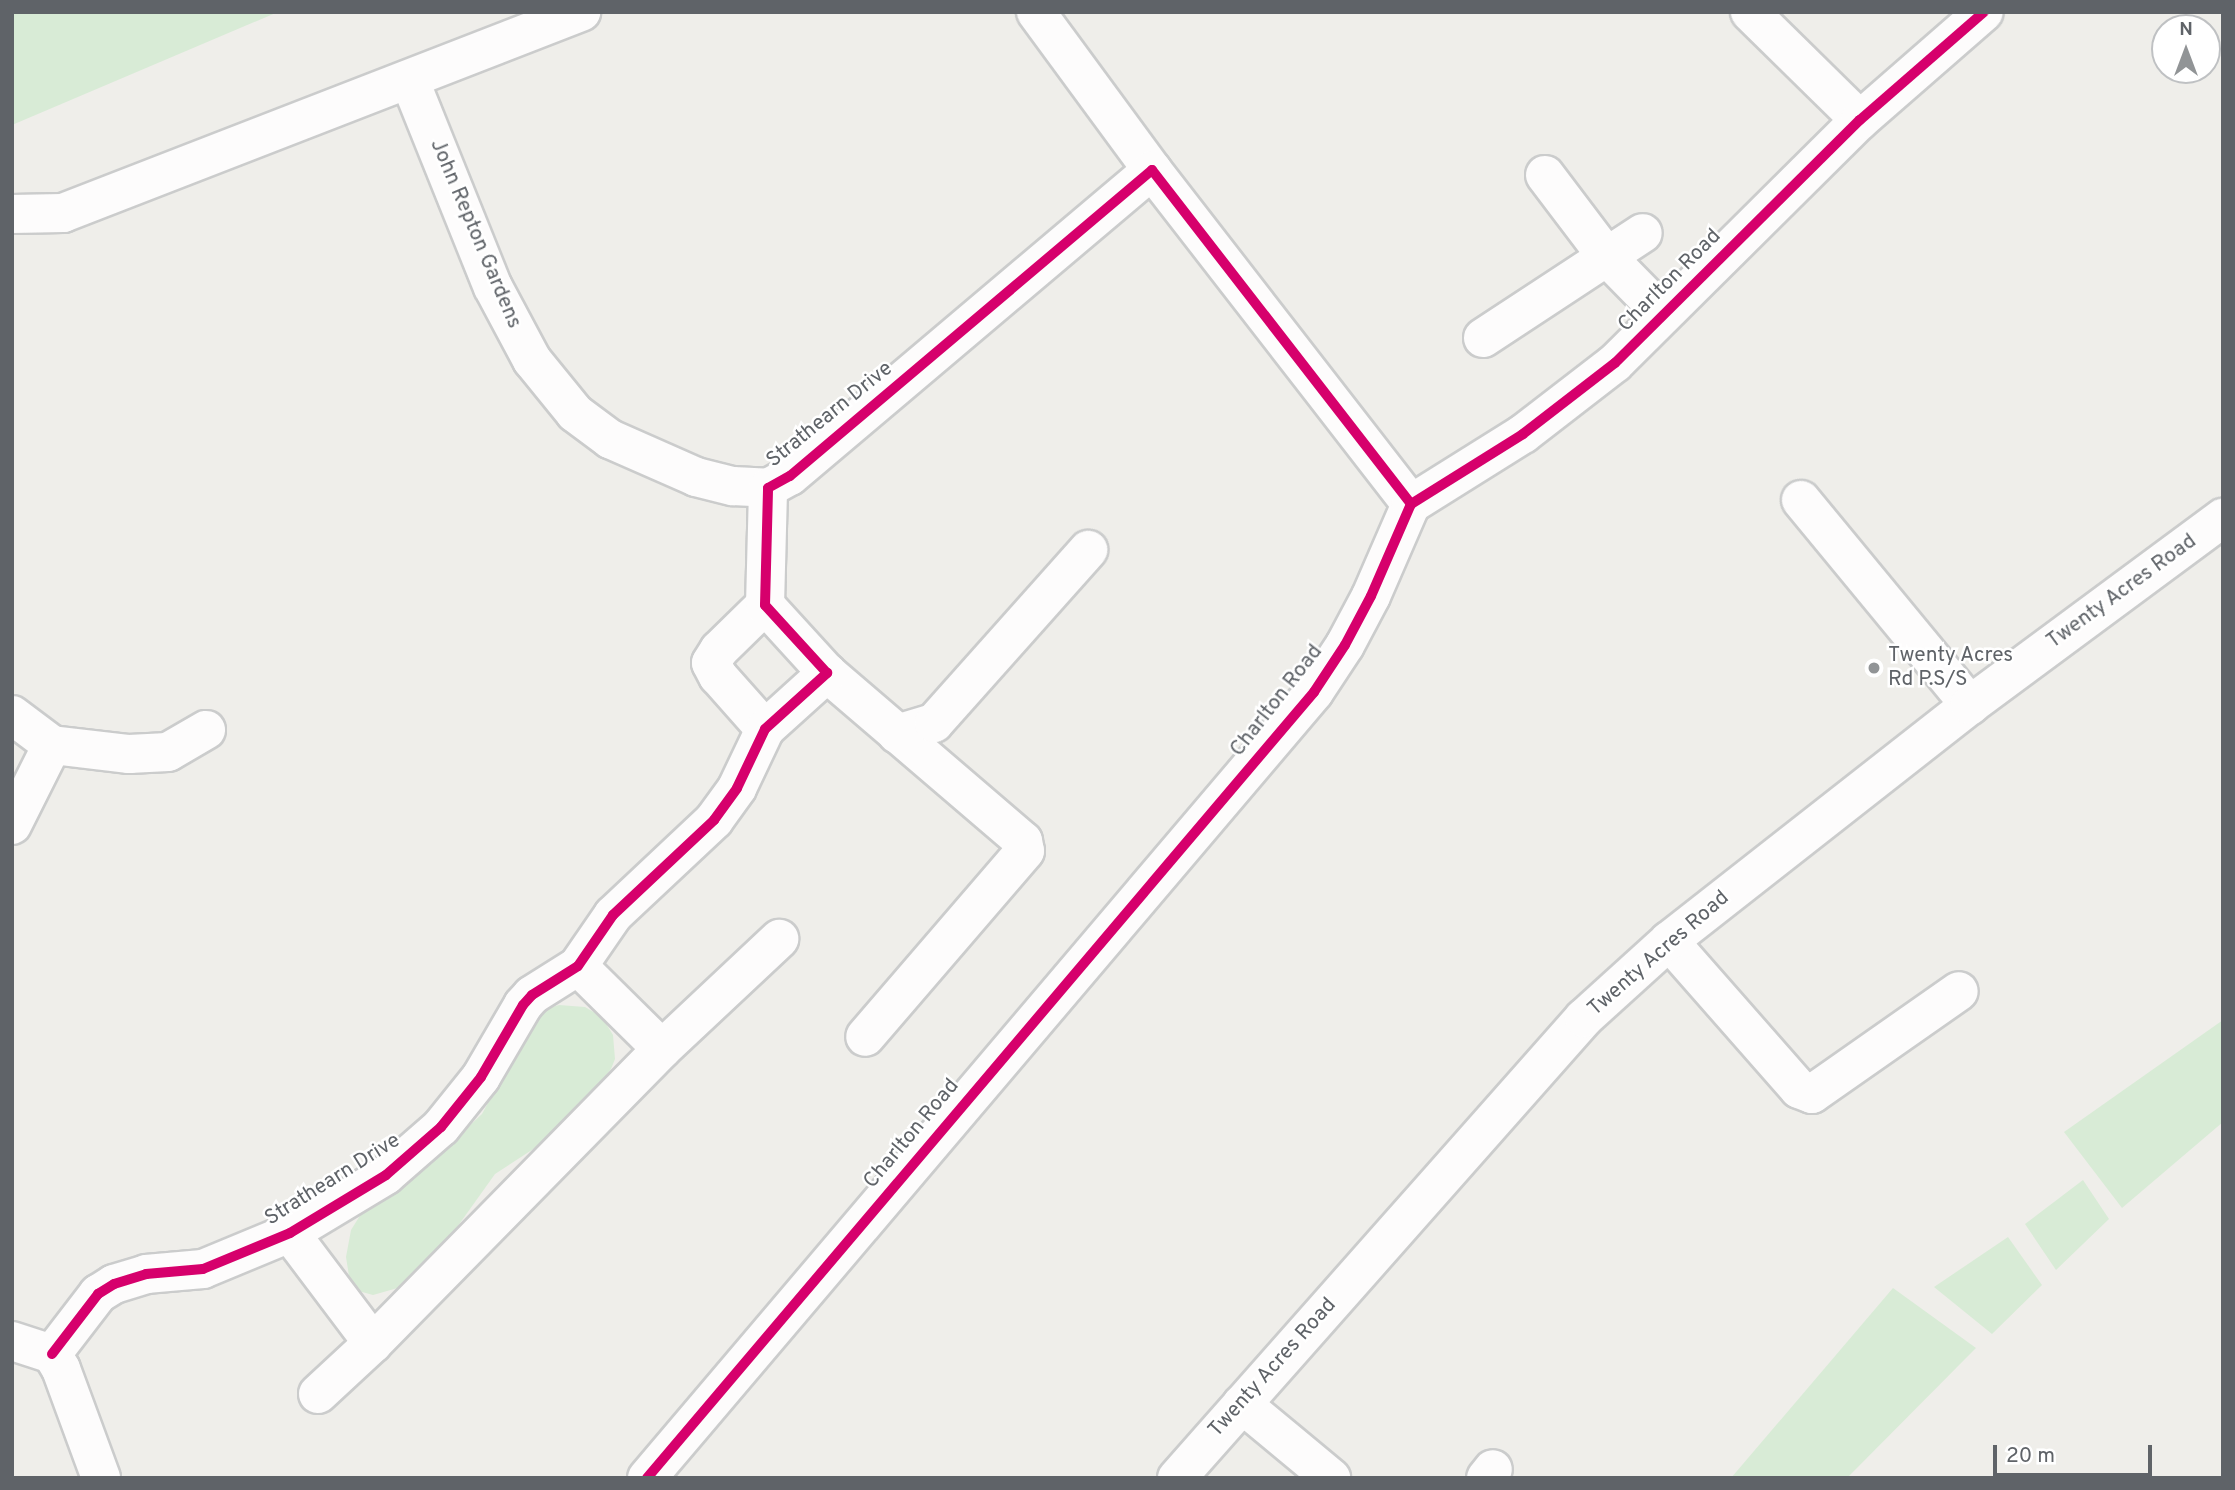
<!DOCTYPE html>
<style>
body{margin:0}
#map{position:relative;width:2235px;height:1490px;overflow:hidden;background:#efeeea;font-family:Overpass,sans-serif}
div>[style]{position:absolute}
.green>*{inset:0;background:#d8ebd6}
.roads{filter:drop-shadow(2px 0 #cbcccc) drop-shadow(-2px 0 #cbcccc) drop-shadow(0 2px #cbcccc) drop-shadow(0 -2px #cbcccc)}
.minor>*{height:38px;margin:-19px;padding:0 19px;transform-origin:19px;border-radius:19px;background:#fdfcfc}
.cycleway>*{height:10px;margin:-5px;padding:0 5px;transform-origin:5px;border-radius:5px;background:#d6006c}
.dots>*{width:19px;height:19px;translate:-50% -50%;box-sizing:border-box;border:4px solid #fff;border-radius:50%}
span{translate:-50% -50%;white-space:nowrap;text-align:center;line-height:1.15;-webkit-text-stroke:5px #fff;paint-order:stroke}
.street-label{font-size:21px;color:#5f6368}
.poi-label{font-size:21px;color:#5f6368}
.left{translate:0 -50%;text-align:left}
.frame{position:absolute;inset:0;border:14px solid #5f6368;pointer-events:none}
.north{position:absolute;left:2151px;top:14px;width:70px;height:70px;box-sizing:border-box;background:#fff;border:2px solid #bfc1c3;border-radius:50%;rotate:0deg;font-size:19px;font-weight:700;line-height:28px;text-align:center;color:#5f6368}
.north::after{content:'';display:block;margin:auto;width:24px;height:32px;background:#919496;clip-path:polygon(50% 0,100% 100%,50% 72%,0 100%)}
.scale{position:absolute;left:1993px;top:1445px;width:159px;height:32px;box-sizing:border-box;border:4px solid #5f6368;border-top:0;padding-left:9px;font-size:21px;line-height:24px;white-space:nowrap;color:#5f6368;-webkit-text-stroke:5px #fff;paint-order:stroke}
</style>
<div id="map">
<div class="green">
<div style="clip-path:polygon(12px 12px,278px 12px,12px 125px)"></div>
<div style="clip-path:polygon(559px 1005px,585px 1007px,602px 1017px,613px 1035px,615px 1059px,611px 1069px,564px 1129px,495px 1174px,450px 1237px,401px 1287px,373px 1295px,355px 1290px,349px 1276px,346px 1257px,351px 1230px,361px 1214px,419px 1173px,482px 1114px,529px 1026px,546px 1009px)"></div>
<div style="clip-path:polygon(2223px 1020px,2223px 1122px,2122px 1208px,2064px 1132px)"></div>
<div style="clip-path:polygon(2083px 1180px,2109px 1219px,2056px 1270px,2025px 1224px)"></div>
<div style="clip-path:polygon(2008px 1237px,2042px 1285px,1992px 1334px,1934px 1287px)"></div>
<div style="clip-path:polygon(1893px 1288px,1976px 1348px,1847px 1478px,1731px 1478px)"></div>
</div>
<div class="roads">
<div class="minor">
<div style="left:1036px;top:12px;width:196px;rotate:53.7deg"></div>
<div style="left:1750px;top:12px;width:154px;rotate:44.5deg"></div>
<div style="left:410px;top:81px;width:222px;rotate:68.1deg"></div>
<div style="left:493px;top:287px;width:83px;rotate:61.9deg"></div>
<div style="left:532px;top:360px;width:68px;rotate:50.9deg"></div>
<div style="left:575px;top:413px;width:44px;rotate:36.6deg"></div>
<div style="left:610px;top:439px;width:94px;rotate:23.8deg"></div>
<div style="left:696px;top:477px;width:38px;rotate:14deg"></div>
<div style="left:733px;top:486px;width:35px;rotate:3deg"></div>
<div style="left:1545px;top:175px;width:103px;rotate:52.9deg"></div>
<div style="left:1607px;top:257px;width:80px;rotate:45.5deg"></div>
<div style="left:12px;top:214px;width:51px;rotate:-1.1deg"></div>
<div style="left:63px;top:213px;width:556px;rotate:-21.21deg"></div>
<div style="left:1483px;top:338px;width:191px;rotate:-33.3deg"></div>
<div style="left:1801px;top:500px;width:266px;rotate:50.5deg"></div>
<div style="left:765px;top:605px;width:64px;rotate:135.6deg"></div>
<div style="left:719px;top:650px;width:15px;rotate:122deg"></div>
<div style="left:711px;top:663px;width:15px;rotate:62deg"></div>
<div style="left:718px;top:676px;width:71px;rotate:48.4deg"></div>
<div style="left:827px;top:673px;width:258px;rotate:40.6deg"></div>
<div style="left:1023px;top:841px;width:10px;rotate:79deg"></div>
<div style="left:1025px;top:851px;width:245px;rotate:130.7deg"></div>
<div style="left:12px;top:715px;width:50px;rotate:36.9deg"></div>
<div style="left:52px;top:745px;width:78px;rotate:6.7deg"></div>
<div style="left:129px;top:754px;width:39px;rotate:-3deg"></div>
<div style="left:168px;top:752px;width:44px;rotate:-30.1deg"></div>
<div style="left:897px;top:734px;width:39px;rotate:-17deg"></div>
<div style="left:934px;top:723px;width:232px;rotate:-48.3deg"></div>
<div style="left:12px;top:825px;width:89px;rotate:-63.4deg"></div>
<div style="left:1669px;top:941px;width:197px;rotate:48.7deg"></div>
<div style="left:1799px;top:1089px;width:14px;rotate:21deg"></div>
<div style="left:1812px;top:1094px;width:179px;rotate:-35deg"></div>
<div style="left:578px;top:966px;width:118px;rotate:44.7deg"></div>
<div style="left:290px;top:1233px;width:138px;rotate:53deg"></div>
<div style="left:12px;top:1341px;width:42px;rotate:18deg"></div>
<div style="left:52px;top:1354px;width:17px;rotate:59deg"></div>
<div style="left:61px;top:1369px;width:116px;rotate:69.8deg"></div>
<div style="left:52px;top:1354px;width:76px;rotate:-52.5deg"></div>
<div style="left:98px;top:1294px;width:19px;rotate:-32deg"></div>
<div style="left:114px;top:1284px;width:34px;rotate:-17deg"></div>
<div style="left:146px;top:1274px;width:57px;rotate:-5deg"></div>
<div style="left:203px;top:1269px;width:94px;rotate:-22.5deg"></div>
<div style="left:290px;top:1233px;width:112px;rotate:-31.1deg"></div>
<div style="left:386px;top:1175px;width:73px;rotate:-41.1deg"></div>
<div style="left:441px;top:1127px;width:64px;rotate:-51.3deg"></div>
<div style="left:481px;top:1077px;width:83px;rotate:-59.7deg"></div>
<div style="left:523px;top:1005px;width:13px;rotate:-48deg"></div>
<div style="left:532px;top:995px;width:54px;rotate:-32.2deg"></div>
<div style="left:578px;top:966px;width:62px;rotate:-55.5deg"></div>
<div style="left:613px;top:915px;width:139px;rotate:-43.2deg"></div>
<div style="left:714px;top:820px;width:39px;rotate:-54deg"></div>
<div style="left:737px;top:788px;width:65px;rotate:-64.6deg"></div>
<div style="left:765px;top:729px;width:84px;rotate:-42.1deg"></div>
<div style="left:827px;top:673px;width:92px;rotate:-132.4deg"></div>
<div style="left:765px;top:605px;width:117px;rotate:-88.5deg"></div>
<div style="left:768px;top:488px;width:25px;rotate:-29deg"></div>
<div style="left:790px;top:476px;width:474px;rotate:-40.2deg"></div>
<div style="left:1152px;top:170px;width:423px;rotate:52.2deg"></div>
<div style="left:318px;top:1394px;width:75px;rotate:-42.8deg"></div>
<div style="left:373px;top:1343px;width:412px;rotate:-45.5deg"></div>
<div style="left:662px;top:1049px;width:161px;rotate:-43.2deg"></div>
<div style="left:1242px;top:1404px;width:116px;rotate:39.7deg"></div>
<div style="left:647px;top:1478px;width:1031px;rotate:-49.68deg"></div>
<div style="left:1314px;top:692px;width:56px;rotate:-56.6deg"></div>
<div style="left:1345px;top:645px;width:55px;rotate:-62deg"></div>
<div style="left:1371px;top:596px;width:100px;rotate:-66.5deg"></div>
<div style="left:1411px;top:504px;width:132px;rotate:-32deg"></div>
<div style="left:1523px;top:434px;width:116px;rotate:-37.7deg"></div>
<div style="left:1615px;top:363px;width:345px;rotate:-44.8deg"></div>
<div style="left:1860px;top:120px;width:164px;rotate:-41.1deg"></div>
<div style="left:1177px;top:1478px;width:614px;rotate:-48.5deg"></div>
<div style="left:1584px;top:1018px;width:115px;rotate:-42.2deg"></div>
<div style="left:1669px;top:941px;width:382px;rotate:-38.1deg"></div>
<div style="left:1970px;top:705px;width:315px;rotate:-36.5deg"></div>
<div style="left:1486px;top:1478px;width:11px;rotate:-52deg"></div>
</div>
</div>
<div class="cycleway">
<div style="left:52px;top:1354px;width:76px;rotate:-52.5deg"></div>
<div style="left:98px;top:1294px;width:19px;rotate:-32deg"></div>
<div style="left:114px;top:1284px;width:34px;rotate:-17deg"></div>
<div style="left:146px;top:1274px;width:57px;rotate:-5deg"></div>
<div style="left:203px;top:1269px;width:94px;rotate:-22.5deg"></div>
<div style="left:290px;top:1233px;width:112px;rotate:-31.1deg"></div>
<div style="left:386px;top:1175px;width:73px;rotate:-41.1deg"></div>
<div style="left:441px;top:1127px;width:64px;rotate:-51.3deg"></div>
<div style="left:481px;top:1077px;width:83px;rotate:-59.7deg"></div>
<div style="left:523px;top:1005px;width:13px;rotate:-48deg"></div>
<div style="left:532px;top:995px;width:54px;rotate:-32.2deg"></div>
<div style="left:578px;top:966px;width:62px;rotate:-55.5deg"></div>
<div style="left:613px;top:915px;width:139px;rotate:-43.2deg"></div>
<div style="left:714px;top:820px;width:39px;rotate:-54deg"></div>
<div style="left:737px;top:788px;width:65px;rotate:-64.6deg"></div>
<div style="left:765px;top:729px;width:84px;rotate:-42.1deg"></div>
<div style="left:827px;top:673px;width:92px;rotate:-132.4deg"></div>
<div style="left:765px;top:605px;width:117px;rotate:-88.5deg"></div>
<div style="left:768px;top:488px;width:25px;rotate:-29deg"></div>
<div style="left:790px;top:476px;width:474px;rotate:-40.2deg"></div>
<div style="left:1152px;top:170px;width:423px;rotate:52.2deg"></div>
<div style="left:647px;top:1478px;width:1031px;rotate:-49.68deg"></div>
<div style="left:1314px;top:692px;width:56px;rotate:-56.6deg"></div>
<div style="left:1345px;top:645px;width:55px;rotate:-62deg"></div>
<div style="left:1371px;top:596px;width:100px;rotate:-66.5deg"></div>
<div style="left:1411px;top:504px;width:132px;rotate:-32deg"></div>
<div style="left:1523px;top:434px;width:116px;rotate:-37.7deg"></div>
<div style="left:1615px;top:363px;width:345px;rotate:-44.8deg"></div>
<div style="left:1860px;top:120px;width:164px;rotate:-41.1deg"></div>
</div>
<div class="dots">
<div style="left:1874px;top:668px;background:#919496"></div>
</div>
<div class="street-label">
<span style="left:475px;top:234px;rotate:67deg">John Repton Gardens</span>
<span style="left:1670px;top:281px;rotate:-45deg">Charlton Road</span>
<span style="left:830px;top:415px;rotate:-39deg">Strathearn Drive</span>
<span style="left:2122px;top:592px;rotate:-36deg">Twenty Acres Road</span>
<span style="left:1277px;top:701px;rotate:-52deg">Charlton Road</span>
<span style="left:1659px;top:954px;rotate:-41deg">Twenty Acres Road</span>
<span style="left:912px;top:1134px;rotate:-50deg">Charlton Road</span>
<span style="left:333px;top:1180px;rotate:-32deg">Strathearn Drive</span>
<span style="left:1273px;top:1368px;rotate:-48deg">Twenty Acres Road</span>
</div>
<div class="poi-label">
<span class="left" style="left:1888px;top:668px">Twenty Acres<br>Rd P.S/S</span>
</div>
<div class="frame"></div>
<div class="north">N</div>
<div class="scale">20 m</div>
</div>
